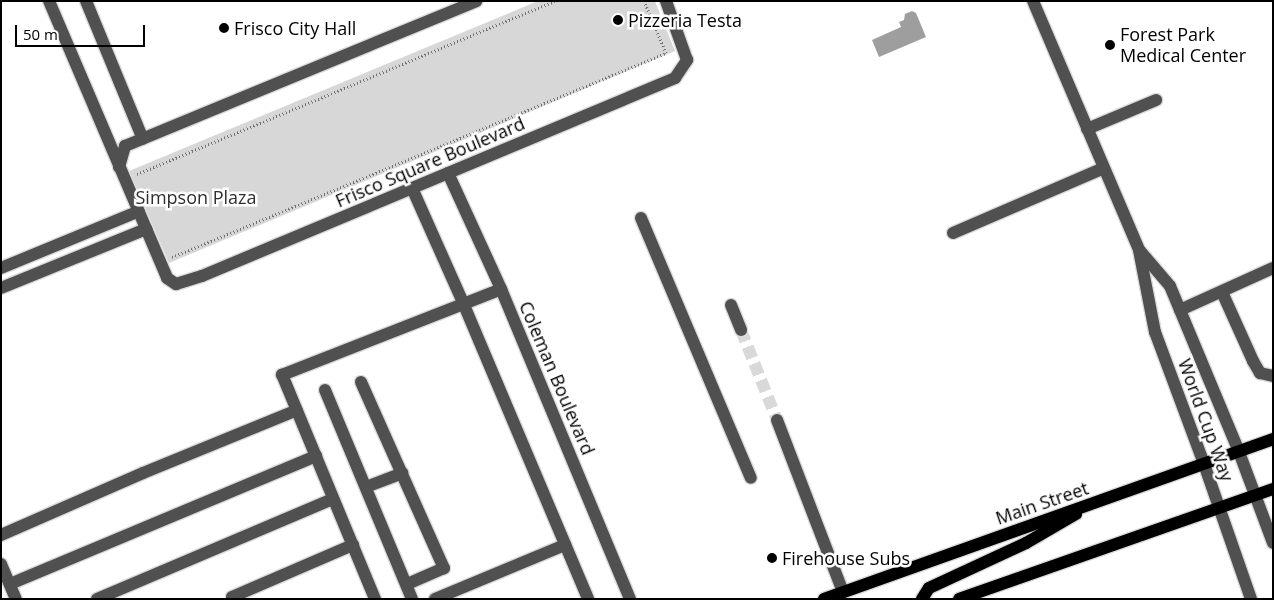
<!DOCTYPE html>
<style>
body{margin:0}
#map{position:relative;width:1274px;height:600px;overflow:hidden;background:#fff;font-family:"Open Sans",sans-serif}
div>[style]{position:absolute}
.green>*{inset:0;background:#d7d7d7}
.water>*{inset:0;background:#9e9e9e}
.minor-tunnel>*{height:12px;margin-top:-6px;transform-origin:0;background:repeating-linear-gradient(90deg,#d9d9d9 0 12px,transparent 0 18px)}
.path>*{height:3px;margin-top:-1.5px;transform-origin:0;background:repeating-linear-gradient(90deg,#727272 0 1px,transparent 0 3.5px)}
.roads{filter:drop-shadow(1px 0 #dbdbdb) drop-shadow(-1px 0 #dbdbdb) drop-shadow(0 1px #dbdbdb) drop-shadow(0 -1px #dbdbdb)}
.minor>*{height:12px;margin:-6px;padding:0 6px;transform-origin:6px;border-radius:6px;background:#505050}
.major>*{height:12px;margin:-6px;padding:0 6px;transform-origin:6px;border-radius:6px;background:#000}
.dots>*{width:14px;height:14px;translate:-50% -50%;box-sizing:border-box;border:2px solid #fff;border-radius:50%}
span{translate:-50% -50%;white-space:nowrap;text-align:center;line-height:1.15;-webkit-text-stroke:5px #fff;paint-order:stroke}
.poi-label{font-size:18px;color:#000}
.left{translate:0 -50%;text-align:left}
.street-label{font-size:18px;color:#000}
.park-label{font-size:18px;color:#2e2e2e}
.frame{position:absolute;inset:0;border:2px solid #000;pointer-events:none}
.scale{position:absolute;left:15px;top:25px;width:130px;height:22px;box-sizing:border-box;border:2px solid #000;border-top:0;padding-left:6px;font-size:15px;line-height:18px;white-space:nowrap;color:#000;-webkit-text-stroke:4px #fff;paint-order:stroke}
</style>
<div id="map">
<div class="green">
<div style="clip-path:polygon(538px 1px,655px 1px,675px 51px,169px 263px,129px 171px)"></div>
</div>
<div class="water">
<div style="clip-path:polygon(912px 11px,916px 13px,926px 37px,879px 57px,872px 40px,901px 27px,899px 22px,904px 20px,905px 14px)"></div>
</div>
<div class="minor-tunnel">
<div style="left:741px;top:330px;width:97px;rotate:68.2deg"></div>
</div>
<div class="path">
<div style="left:137px;top:174px;width:452px;rotate:-22.5deg"></div>
<div style="left:172px;top:257px;width:534px;rotate:-22.44deg"></div>
<div style="left:666px;top:53px;width:56px;rotate:-112.9deg"></div>
</div>
<div class="roads">
<div class="minor">
<div style="left:49px;top:1px;width:301px;rotate:66.9deg"></div>
<div style="left:167px;top:278px;width:11px;rotate:34deg"></div>
<div style="left:176px;top:284px;width:27px;rotate:-17deg"></div>
<div style="left:202px;top:276px;width:513px;rotate:-22.71deg"></div>
<div style="left:675px;top:78px;width:22px;rotate:-56deg"></div>
<div style="left:687px;top:60px;width:63px;rotate:-109.6deg"></div>
<div style="left:86px;top:1px;width:149px;rotate:67.6deg"></div>
<div style="left:1033px;top:1px;width:271px;rotate:66.9deg"></div>
<div style="left:1139px;top:250px;width:84px;rotate:79deg"></div>
<div style="left:1155px;top:332px;width:141px;rotate:69.6deg"></div>
<div style="left:1204px;top:464px;width:143px;rotate:70.8deg"></div>
<div style="left:1087px;top:129px;width:75px;rotate:-22.8deg"></div>
<div style="left:119px;top:167px;width:22px;rotate:-74deg"></div>
<div style="left:125px;top:146px;width:380px;rotate:-22.4deg"></div>
<div style="left:448px;top:173px;width:128px;rotate:65.4deg"></div>
<div style="left:501px;top:289px;width:336px;rotate:67.4deg"></div>
<div style="left:412px;top:188px;width:128px;rotate:66deg"></div>
<div style="left:464px;top:305px;width:319px;rotate:67.1deg"></div>
<div style="left:641px;top:218px;width:282px;rotate:67.1deg"></div>
<div style="left:953px;top:233px;width:164px;rotate:-23.3deg"></div>
<div style="left:1140px;top:251px;width:46px;rotate:49.4deg"></div>
<div style="left:1170px;top:286px;width:180px;rotate:67.4deg"></div>
<div style="left:1239px;top:452px;width:97px;rotate:69.5deg"></div>
<div style="left:1px;top:268px;width:149px;rotate:-22.4deg"></div>
<div style="left:1px;top:288px;width:157px;rotate:-22.1deg"></div>
<div style="left:1222px;top:292px;width:76px;rotate:65.8deg"></div>
<div style="left:1253px;top:361px;width:14px;rotate:60deg"></div>
<div style="left:1260px;top:373px;width:13px;rotate:13deg"></div>
<div style="left:731px;top:305px;width:27px;rotate:68deg"></div>
<div style="left:1180px;top:310px;width:102px;rotate:-24.3deg"></div>
<div style="left:361px;top:382px;width:204px;rotate:66deg"></div>
<div style="left:444px;top:568px;width:40px;rotate:156.6deg"></div>
<div style="left:325px;top:390px;width:226px;rotate:67.4deg"></div>
<div style="left:777px;top:420px;width:184px;rotate:69deg"></div>
<div style="left:366px;top:487px;width:39px;rotate:-21deg"></div>
<div style="left:1px;top:535px;width:155px;rotate:-23.6deg"></div>
<div style="left:143px;top:473px;width:166px;rotate:-22.2deg"></div>
<div style="left:1px;top:564px;width:38px;rotate:67deg"></div>
<div style="left:10px;top:584px;width:332px;rotate:-22.7deg"></div>
<div style="left:97px;top:599px;width:256px;rotate:-23deg"></div>
<div style="left:233px;top:599px;width:2px;rotate:-117deg"></div>
<div style="left:232px;top:597px;width:132px;rotate:-23.3deg"></div>
<div style="left:375px;top:599px;width:243px;rotate:-112.5deg"></div>
<div style="left:282px;top:375px;width:235px;rotate:-21.4deg"></div>
<div style="left:435px;top:599px;width:141px;rotate:-22.6deg"></div>
</div>
<div class="major">
<div style="left:824px;top:599px;width:477px;rotate:-19.6deg"></div>
<div style="left:922px;top:599px;width:13px;rotate:-58deg"></div>
<div style="left:929px;top:588px;width:107px;rotate:-24.9deg"></div>
<div style="left:1026px;top:543px;width:58px;rotate:-30.1deg"></div>
<div style="left:959px;top:599px;width:333px;rotate:-19.3deg"></div>
</div>
</div>
<div class="dots">
<div style="left:618px;top:20px;background:#000"></div>
<div style="left:224px;top:28px;background:#000"></div>
<div style="left:1110px;top:45px;background:#000"></div>
<div style="left:772px;top:558px;background:#000"></div>
</div>
<div class="poi-label">
<span class="left" style="left:628px;top:20px">Pizzeria Testa</span>
<span class="left" style="left:234px;top:28px">Frisco City Hall</span>
<span class="left" style="left:1120px;top:45px">Forest Park<br>Medical Center</span>
<span class="left" style="left:782px;top:558px">Firehouse Subs</span>
</div>
<div class="street-label">
<span style="left:430px;top:162px;rotate:-23deg">Frisco Square Boulevard</span>
<span style="left:557px;top:378px;rotate:67deg">Coleman Boulevard</span>
<span style="left:1206px;top:420px;rotate:70deg">World Cup Way</span>
<span style="left:1042px;top:503px;rotate:-19deg">Main Street</span>
</div>
<div class="park-label">
<span style="left:196px;top:197px">Simpson Plaza</span>
</div>
<div class="frame"></div>
<div class="scale">50 m</div>
</div>
